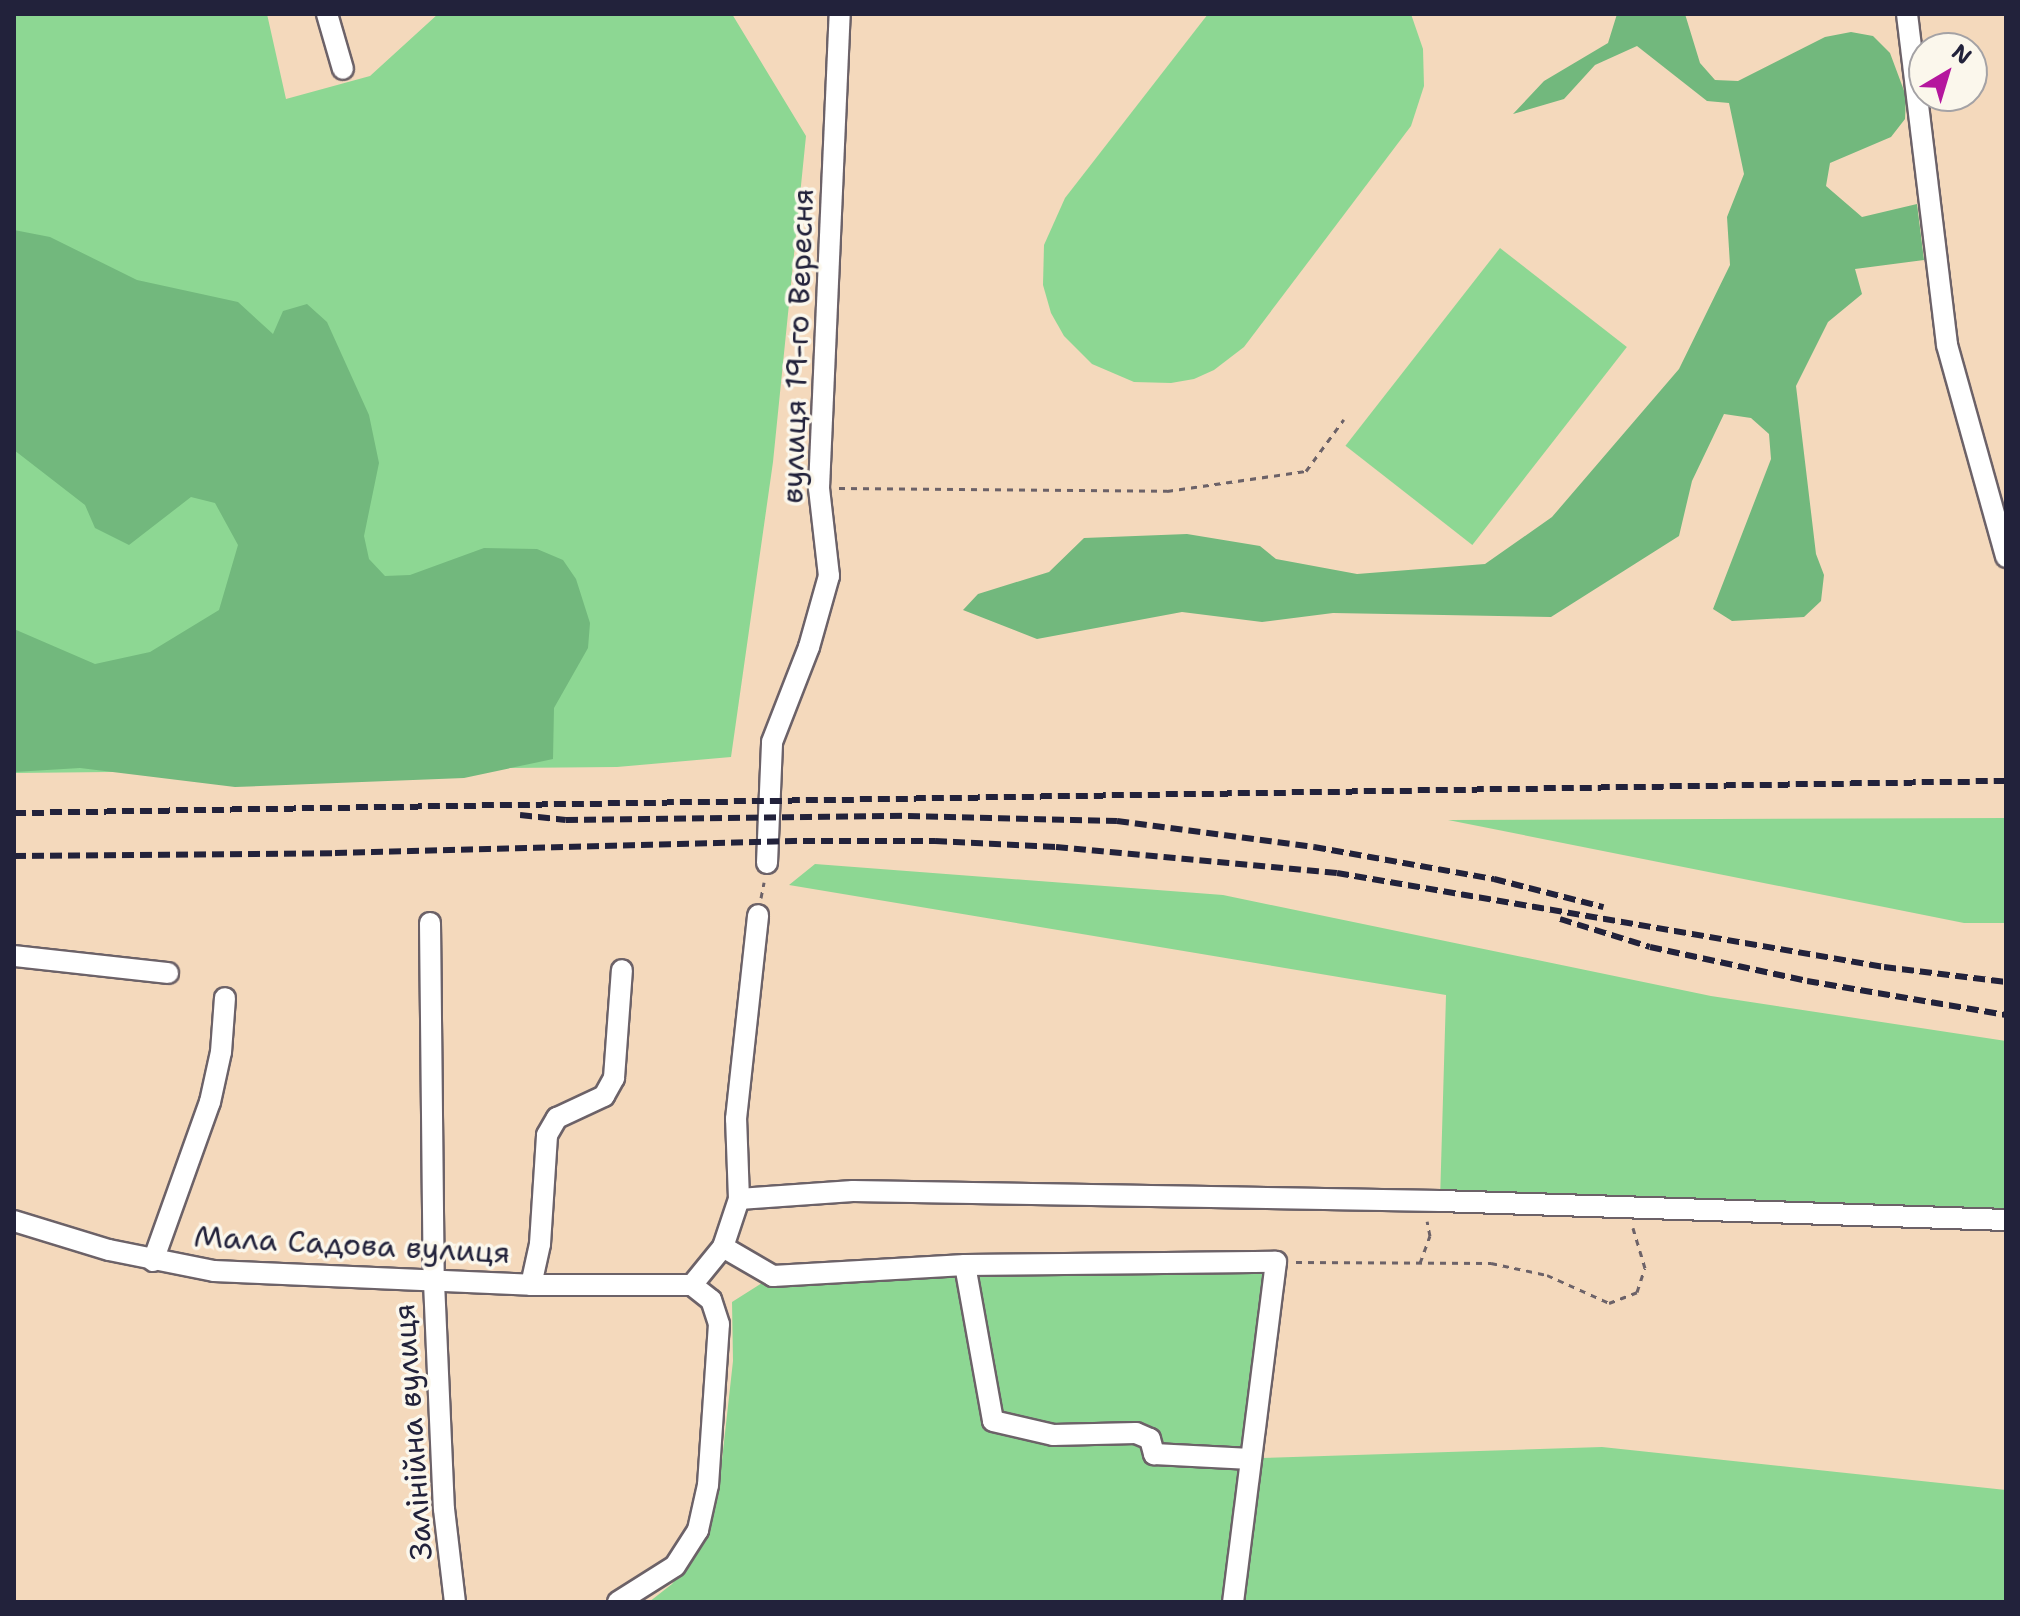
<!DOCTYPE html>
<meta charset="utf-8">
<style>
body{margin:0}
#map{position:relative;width:2020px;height:1616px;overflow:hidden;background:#f4d9bc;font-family:"Shantell Sans",sans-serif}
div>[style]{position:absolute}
.green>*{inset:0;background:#8dd793;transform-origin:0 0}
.forest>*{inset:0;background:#72b87d}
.path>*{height:3px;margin-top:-1.5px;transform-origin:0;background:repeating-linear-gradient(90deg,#6c6268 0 6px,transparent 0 12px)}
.roads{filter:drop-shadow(2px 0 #6c6268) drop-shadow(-2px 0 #6c6268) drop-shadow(0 2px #6c6268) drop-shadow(0 -2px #6c6268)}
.minor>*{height:20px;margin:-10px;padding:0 10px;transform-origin:10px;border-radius:10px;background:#fff}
.rail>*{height:6px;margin-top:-3px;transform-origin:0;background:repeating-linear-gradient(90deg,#22223b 0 12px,transparent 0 18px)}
span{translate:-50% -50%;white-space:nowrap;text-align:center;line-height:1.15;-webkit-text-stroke:7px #fbf7ec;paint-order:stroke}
.street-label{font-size:30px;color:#22223b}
.frame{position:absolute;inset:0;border:16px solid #22223b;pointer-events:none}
.north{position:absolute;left:1908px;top:32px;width:80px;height:80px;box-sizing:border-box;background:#fbf7ec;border:2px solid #a4a2a5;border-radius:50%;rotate:38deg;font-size:22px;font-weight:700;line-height:32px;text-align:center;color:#22223b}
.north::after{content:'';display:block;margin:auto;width:28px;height:36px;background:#b5179e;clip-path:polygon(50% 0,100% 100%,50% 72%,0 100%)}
</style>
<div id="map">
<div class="green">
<div style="clip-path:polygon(14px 14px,267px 14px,286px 99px,370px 76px,438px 14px,732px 14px,806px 136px,773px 462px,731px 757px,617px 767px,14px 773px)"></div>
<div style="clip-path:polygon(1208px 14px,1411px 14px,1423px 49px,1424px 86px,1411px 126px,1244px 347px,1214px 370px,1194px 379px,1171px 383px,1134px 382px,1092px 364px,1064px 336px,1051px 313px,1043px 285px,1044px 245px,1065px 198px)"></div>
<div style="left:1500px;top:248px;width:161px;height:251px;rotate:38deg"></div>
<div style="clip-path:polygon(2006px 818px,2006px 923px,1964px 923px,1448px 820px)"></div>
<div style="clip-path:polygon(815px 864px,1223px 895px,1711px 996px,2006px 1041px,2006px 1220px,1440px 1201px,1446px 995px,789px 885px)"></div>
<div style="clip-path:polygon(1276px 1262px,1261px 1458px,1602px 1447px,2006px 1490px,2006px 1602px,649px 1602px,672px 1584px,703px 1542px,718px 1496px,733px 1361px,732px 1302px,773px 1276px)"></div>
</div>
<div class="forest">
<div style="clip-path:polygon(1617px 14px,1685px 14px,1700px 63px,1715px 80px,1738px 81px,1825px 37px,1851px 32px,1873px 36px,1890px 53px,1906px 96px,1905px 119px,1891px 137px,1830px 163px,1826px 186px,1862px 217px,1917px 204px,1924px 260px,1855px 269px,1862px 294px,1828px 322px,1796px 386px,1816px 554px,1824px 575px,1821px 601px,1804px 617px,1732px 621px,1713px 609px,1771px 459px,1769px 434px,1751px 418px,1724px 414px,1692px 481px,1679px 536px,1551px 617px,1333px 613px,1262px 622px,1182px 612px,1037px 639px,963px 610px,978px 594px,1049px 572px,1084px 538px,1187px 534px,1260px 546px,1276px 559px,1357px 574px,1485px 564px,1552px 517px,1679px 369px,1730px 265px,1727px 217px,1744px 174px,1729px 103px,1707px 101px,1637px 46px,1595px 65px,1564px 99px,1513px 114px,1544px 81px,1608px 43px)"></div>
<div style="clip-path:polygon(14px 230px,50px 237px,137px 280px,238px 302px,273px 334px,283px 311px,307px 304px,327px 322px,369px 415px,379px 463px,364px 536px,369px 559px,385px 576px,410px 575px,484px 548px,537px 549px,563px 560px,576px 579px,590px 623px,588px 648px,554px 708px,553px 759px,464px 778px,235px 787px,80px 768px,14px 772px,14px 629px,95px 664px,150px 652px,219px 610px,238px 545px,215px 503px,191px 497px,129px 545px,95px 528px,85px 505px,14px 450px)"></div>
</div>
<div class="path">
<div style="left:839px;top:488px;width:328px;rotate:0.5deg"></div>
<div style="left:1167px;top:491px;width:140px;rotate:-8.2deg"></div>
<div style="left:1306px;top:471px;width:64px;rotate:-53.8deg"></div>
<div style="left:761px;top:898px;width:16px;rotate:-79deg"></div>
<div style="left:1296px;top:1262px;width:195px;rotate:0.3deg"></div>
<div style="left:1491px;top:1263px;width:57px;rotate:12.1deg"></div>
<div style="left:1547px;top:1275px;width:68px;rotate:24.3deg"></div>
<div style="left:1609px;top:1303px;width:30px;rotate:-21deg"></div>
<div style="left:1637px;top:1292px;width:25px;rotate:-72deg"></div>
<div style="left:1645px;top:1268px;width:42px;rotate:-106.7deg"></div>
<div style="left:1420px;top:1263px;width:29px;rotate:-70deg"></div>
<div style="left:1430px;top:1236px;width:15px;rotate:-101deg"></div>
</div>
<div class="roads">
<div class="minor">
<div style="left:327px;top:14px;width:57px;rotate:73.8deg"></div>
<div style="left:1907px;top:14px;width:333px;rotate:83.1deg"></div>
<div style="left:1947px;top:345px;width:220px;rotate:74.4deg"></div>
<div style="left:767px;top:863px;width:121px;rotate:-87.6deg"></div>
<div style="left:772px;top:742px;width:102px;rotate:-68.7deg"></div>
<div style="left:809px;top:647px;width:74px;rotate:-74.3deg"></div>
<div style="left:829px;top:576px;width:89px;rotate:-96.5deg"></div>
<div style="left:819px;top:488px;width:474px;rotate:-87.5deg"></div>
<div style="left:430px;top:923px;width:359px;rotate:89.4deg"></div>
<div style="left:434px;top:1282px;width:227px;rotate:87.5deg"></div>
<div style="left:444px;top:1509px;width:94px;rotate:83.3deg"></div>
<div style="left:14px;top:956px;width:155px;rotate:6.3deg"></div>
<div style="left:739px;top:1199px;width:114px;rotate:-4deg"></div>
<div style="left:853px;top:1191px;width:587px;rotate:0.98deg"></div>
<div style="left:1440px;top:1201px;width:566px;rotate:1.92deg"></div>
<div style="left:14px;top:1221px;width:99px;rotate:17deg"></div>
<div style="left:109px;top:1250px;width:107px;rotate:11.3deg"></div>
<div style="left:214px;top:1271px;width:317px;rotate:2.5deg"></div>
<div style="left:531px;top:1285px;width:161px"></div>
<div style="left:723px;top:1247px;width:58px;rotate:30.1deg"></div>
<div style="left:773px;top:1276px;width:192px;rotate:-3.3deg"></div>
<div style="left:965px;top:1265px;width:311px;rotate:-0.6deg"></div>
<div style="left:1276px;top:1262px;width:343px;rotate:97.2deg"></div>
<div style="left:153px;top:1261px;width:169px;rotate:-70.3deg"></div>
<div style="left:210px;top:1102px;width:51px;rotate:-77.6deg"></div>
<div style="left:221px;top:1052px;width:54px;rotate:-85.8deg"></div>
<div style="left:965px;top:1265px;width:158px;rotate:79.8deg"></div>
<div style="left:993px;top:1421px;width:62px;rotate:13.1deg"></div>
<div style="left:1053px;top:1435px;width:83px;rotate:-1.4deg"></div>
<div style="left:1136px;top:1433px;width:15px;rotate:23deg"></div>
<div style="left:1150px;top:1439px;width:16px;rotate:75deg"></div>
<div style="left:1154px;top:1454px;width:97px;rotate:3deg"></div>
<div style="left:531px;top:1285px;width:42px;rotate:-77.6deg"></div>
<div style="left:540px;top:1244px;width:109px;rotate:-86.3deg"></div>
<div style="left:547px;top:1135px;width:20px;rotate:-60deg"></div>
<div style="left:557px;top:1118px;width:52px;rotate:-25.1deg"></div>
<div style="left:604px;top:1096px;width:21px;rotate:-61deg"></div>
<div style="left:614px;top:1078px;width:108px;rotate:-85.8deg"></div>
<div style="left:692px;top:1285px;width:49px;rotate:-50.8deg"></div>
<div style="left:723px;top:1247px;width:51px;rotate:-71.6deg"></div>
<div style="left:739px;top:1199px;width:80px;rotate:-92.1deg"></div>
<div style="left:736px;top:1119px;width:205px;rotate:-83.8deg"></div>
<div style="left:618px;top:1602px;width:67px;rotate:-32.3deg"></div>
<div style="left:675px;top:1566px;width:43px;rotate:-57.4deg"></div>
<div style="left:698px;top:1530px;width:46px;rotate:-77.5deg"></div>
<div style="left:708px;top:1485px;width:161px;rotate:-86.1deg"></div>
<div style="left:719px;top:1324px;width:25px;rotate:-108deg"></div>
<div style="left:711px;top:1300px;width:24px;rotate:-142deg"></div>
</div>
</div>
<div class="rail">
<div style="left:14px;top:813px;width:1992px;rotate:-0.92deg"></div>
<div style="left:520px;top:815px;width:46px;rotate:6.2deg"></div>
<div style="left:566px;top:820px;width:342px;rotate:-0.7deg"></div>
<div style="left:908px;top:816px;width:209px;rotate:1.4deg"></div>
<div style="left:1117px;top:821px;width:199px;rotate:7.5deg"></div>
<div style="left:1314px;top:847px;width:183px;rotate:10.1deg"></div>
<div style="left:1494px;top:879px;width:113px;rotate:14.4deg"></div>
<div style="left:14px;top:856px;width:321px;rotate:-0.5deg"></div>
<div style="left:335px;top:853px;width:468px;rotate:-1.5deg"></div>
<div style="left:803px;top:841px;width:132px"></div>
<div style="left:935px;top:841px;width:121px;rotate:2.8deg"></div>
<div style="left:1056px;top:847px;width:282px;rotate:5.3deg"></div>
<div style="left:1337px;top:873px;width:555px;rotate:9.75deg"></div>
<div style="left:1884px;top:967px;width:123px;rotate:7deg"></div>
<div style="left:1560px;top:919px;width:94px;rotate:17.3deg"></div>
<div style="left:1650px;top:947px;width:161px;rotate:12.2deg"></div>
<div style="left:1807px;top:981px;width:202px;rotate:9.7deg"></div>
</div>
<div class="street-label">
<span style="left:798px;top:346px;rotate:-88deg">вулиця 19-го Вересня</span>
<span style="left:352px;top:1245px;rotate:3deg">Мала Садова вулиця</span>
<span style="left:413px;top:1432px;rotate:-94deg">Залінійна вулиця</span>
</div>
<div class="frame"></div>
<div class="north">N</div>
</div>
